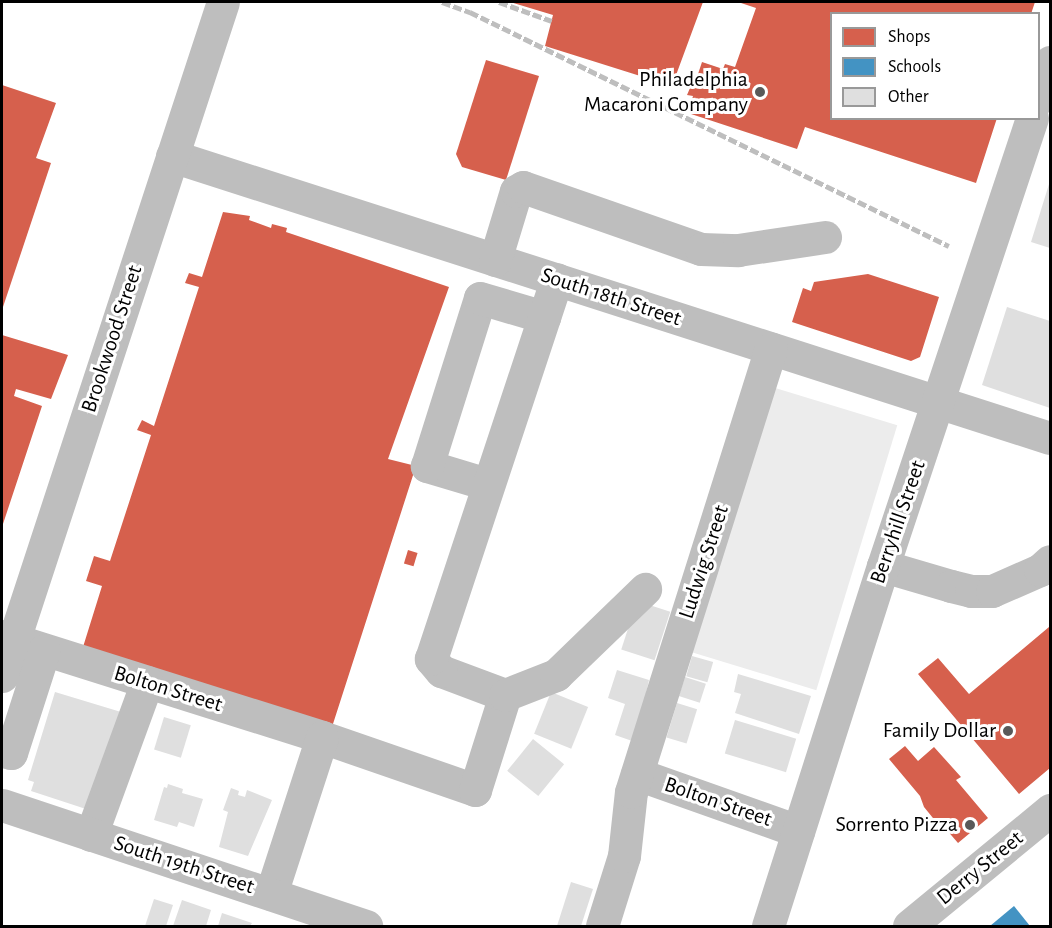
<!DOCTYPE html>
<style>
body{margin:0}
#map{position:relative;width:1052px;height:928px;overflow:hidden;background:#fff;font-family:"Alegreya Sans",sans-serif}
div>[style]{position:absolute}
.green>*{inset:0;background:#ececec;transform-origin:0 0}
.shops>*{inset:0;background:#d6604d;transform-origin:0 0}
.schools>*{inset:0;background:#4393c3}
.building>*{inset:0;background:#dfdfdf;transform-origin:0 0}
.minor>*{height:33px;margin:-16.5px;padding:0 16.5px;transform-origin:16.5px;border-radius:16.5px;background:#bebebe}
.major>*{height:33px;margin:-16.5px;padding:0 16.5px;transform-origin:16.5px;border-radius:16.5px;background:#bebebe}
.rail>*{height:4.5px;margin-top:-2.25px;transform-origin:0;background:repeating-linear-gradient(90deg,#bebebe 0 9px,transparent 0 12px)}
.dots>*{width:16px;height:16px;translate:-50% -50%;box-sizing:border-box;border:3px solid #fff;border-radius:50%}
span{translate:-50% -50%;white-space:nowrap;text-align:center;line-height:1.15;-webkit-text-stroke:6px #fff;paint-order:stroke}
.poi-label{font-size:22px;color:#000}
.right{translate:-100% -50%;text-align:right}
.street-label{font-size:22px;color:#000}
.frame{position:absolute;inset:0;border:3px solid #000;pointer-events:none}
.legend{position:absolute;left:830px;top:12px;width:210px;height:108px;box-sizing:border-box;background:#fff;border:2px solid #999;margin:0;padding:8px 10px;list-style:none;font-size:18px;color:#000}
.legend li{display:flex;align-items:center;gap:12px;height:30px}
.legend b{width:30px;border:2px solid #999}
</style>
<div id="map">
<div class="green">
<div style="left:772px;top:387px;width:131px;height:277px;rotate:17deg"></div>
</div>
<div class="shops">
<div style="clip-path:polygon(510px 2px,703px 2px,672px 86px,545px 46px,553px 15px)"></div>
<div style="clip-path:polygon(738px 2px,1035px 2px,1031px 14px,832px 14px,832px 118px,997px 118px,976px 183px,805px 127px,797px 149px,688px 113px,693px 96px,687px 95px,690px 88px,693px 89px,702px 62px,723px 69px,725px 64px,735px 67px,756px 8px)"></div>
<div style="clip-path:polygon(486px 60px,539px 76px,506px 180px,462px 167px,456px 154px)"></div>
<div style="clip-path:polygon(2px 85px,56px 103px,36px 158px,51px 163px,2px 310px)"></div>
<div style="clip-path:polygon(223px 212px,250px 216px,249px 220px,271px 228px,272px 224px,287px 228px,286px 232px,449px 287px,388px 459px,416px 466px,332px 727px,83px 647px,102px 586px,86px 581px,94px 556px,110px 561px,151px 435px,137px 430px,142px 420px,154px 426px,199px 287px,185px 283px,189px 273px,202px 277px)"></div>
<div style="clip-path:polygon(868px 274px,939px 297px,920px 357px,911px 361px,792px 322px,803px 288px,811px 291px,814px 282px)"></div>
<div style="clip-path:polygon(2px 335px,68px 355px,51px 399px,16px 389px,14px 396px,42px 406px,2px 527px)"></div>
<div style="left:408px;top:550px;width:10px;height:14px;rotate:17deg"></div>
<div style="clip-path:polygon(1049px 627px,1050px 768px,1019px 794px,918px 674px,938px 658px,969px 694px)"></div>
<div style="clip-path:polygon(905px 746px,918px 761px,934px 747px,961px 777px,956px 780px,988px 818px,958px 843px,939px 821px,937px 823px,924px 807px,920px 796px,889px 759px)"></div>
</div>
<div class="schools">
<div style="clip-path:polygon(1014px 906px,1030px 926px,990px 926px)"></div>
</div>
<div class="building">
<div style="clip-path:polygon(1050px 181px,1050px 248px,1031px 242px)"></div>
<div style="clip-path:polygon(1007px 307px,1050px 321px,1050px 408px,982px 385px)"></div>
<div style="left:637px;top:601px;width:35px;height:51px;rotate:18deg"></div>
<div style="left:692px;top:656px;width:22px;height:21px;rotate:16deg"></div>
<div style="clip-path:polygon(617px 670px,649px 680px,635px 742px,615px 735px,625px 704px,608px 698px)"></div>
<div style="clip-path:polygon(738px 674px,811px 696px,799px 734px,735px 713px,741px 694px,734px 692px)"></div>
<div style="left:685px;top:677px;width:22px;height:20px;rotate:18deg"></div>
<div style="clip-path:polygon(55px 692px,121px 712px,89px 810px,31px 791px,34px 782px,28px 780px)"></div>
<div style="left:551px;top:692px;width:40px;height:45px;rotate:22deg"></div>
<div style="left:677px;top:703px;width:21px;height:36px;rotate:17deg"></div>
<div style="left:164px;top:717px;width:28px;height:34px;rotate:17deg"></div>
<div style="left:735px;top:720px;width:64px;height:35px;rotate:17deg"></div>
<div style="left:533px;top:739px;width:40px;height:41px;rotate:39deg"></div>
<div style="clip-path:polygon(168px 784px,183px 789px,182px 793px,203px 799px,194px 827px,179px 822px,177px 827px,154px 820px,164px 787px,167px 788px)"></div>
<div style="clip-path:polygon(231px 788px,239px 791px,238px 795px,245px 797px,247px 790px,272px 800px,248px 856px,219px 847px,228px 812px,223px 810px)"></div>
<div style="clip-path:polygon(571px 882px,593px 889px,581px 926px,557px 926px)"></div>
<div style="clip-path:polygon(154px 899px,173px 905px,166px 926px,145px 926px)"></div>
<div style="clip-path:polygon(182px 900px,211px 910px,206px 926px,173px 926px)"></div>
<div style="clip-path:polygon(222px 913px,252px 923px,250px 926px,218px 926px)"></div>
</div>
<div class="minor">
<div style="left:1038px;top:99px;width:39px;rotate:-72deg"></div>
<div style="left:172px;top:156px;width:922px;rotate:17.81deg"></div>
<div style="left:495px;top:260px;width:72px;rotate:-73.1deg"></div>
<div style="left:516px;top:191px;width:8px;rotate:-30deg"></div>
<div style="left:523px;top:187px;width:188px;rotate:19.2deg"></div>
<div style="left:701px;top:249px;width:37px;rotate:2deg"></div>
<div style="left:738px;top:250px;width:88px;rotate:-8.5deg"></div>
<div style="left:487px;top:484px;width:63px;rotate:-163.3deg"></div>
<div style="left:427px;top:466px;width:176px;rotate:-72.5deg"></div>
<div style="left:480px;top:298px;width:67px;rotate:16.5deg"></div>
<div style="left:883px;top:566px;width:71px;rotate:16.4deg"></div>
<div style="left:951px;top:586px;width:21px;rotate:14deg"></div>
<div style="left:971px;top:591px;width:21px"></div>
<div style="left:992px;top:591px;width:52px;rotate:-23.6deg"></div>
<div style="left:1040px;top:570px;width:13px;rotate:-42deg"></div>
<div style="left:2px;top:636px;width:336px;rotate:17.5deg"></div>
<div style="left:322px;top:737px;width:162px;rotate:19.1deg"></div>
<div style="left:475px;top:790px;width:100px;rotate:-72.5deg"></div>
<div style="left:505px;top:695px;width:68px;rotate:-159.4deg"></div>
<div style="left:441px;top:671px;width:16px;rotate:-130deg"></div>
<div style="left:431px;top:659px;width:400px;rotate:-71.7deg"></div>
<div style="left:2px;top:676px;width:709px;rotate:-71.85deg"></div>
<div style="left:505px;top:695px;width:55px;rotate:-21.4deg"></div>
<div style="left:556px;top:675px;width:124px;rotate:-44deg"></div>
<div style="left:2px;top:751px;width:9px;rotate:13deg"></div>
<div style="left:11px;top:753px;width:108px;rotate:-72.2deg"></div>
<div style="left:637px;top:774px;width:171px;rotate:19.5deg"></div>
<div style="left:91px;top:835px;width:163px;rotate:-69.9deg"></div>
<div style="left:271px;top:894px;width:165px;rotate:-72deg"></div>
<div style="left:602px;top:926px;width:73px;rotate:-72.6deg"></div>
<div style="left:624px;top:856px;width:64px;rotate:-83.8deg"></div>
<div style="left:631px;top:792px;width:465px;rotate:-72.5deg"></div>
<div style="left:768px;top:926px;width:378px;rotate:-72.3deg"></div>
<div style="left:883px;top:566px;width:472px;rotate:-71.6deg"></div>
</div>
<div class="major">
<div style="left:2px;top:805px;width:384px;rotate:18.4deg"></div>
<div style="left:909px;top:926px;width:183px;rotate:-39.4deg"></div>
</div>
<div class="rail">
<div style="left:442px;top:2px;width:30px;rotate:20deg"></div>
<div style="left:470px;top:12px;width:533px;rotate:26.04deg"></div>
<div style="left:499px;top:2px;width:56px;rotate:19.7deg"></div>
</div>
<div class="dots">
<div style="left:760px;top:92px;background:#595959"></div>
<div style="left:1008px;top:731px;background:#595959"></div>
<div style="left:970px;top:825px;background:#595959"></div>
</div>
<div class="poi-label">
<span class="right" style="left:748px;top:92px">Philadelphia<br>Macaroni Company</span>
<span class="right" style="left:996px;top:731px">Family Dollar</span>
<span class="right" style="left:958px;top:825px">Sorrento Pizza</span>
</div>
<div class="street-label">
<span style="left:611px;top:297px;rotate:18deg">South 18th Street</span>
<span style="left:112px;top:339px;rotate:-72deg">Brookwood Street</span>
<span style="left:898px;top:522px;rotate:-71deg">Berryhill Street</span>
<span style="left:704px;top:562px;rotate:-72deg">Ludwig Street</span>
<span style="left:168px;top:689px;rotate:17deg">Bolton Street</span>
<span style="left:718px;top:802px;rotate:19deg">Bolton Street</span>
<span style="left:184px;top:865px;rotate:18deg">South 19th Street</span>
<span style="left:980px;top:868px;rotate:-39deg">Derry Street</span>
</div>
<div class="frame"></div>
<ul class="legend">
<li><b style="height:16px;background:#d6604d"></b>Shops</li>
<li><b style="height:16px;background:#4393c3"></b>Schools</li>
<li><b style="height:16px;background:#dfdfdf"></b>Other</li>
</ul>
</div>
